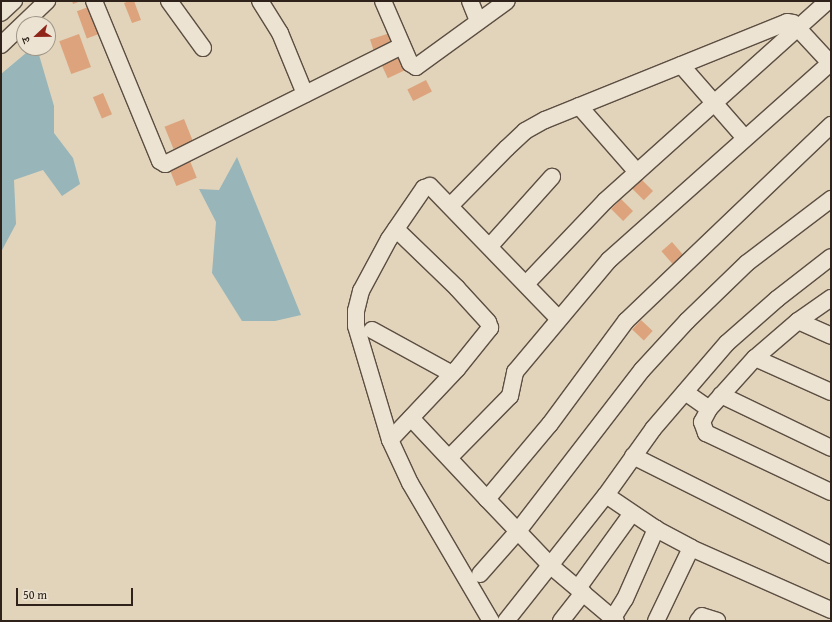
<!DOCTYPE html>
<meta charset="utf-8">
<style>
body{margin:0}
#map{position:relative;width:832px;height:622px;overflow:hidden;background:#e1d4ba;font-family:"Gentium Book Plus","Noto Serif Devanagari",serif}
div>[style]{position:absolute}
.water>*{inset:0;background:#98b5ba}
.building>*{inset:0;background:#dca37c;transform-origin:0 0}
.roads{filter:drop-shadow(1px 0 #5c4e42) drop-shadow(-1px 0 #5c4e42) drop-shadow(0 1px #5c4e42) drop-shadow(0 -1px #5c4e42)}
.street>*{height:16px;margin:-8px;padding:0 8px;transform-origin:8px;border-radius:8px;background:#ece3d2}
span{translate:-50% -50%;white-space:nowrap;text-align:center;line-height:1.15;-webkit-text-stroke:3px #ece3d2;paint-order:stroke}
.frame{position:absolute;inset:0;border:2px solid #2f221a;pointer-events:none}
.north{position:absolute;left:16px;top:16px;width:40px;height:40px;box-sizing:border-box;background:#ece3d2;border:1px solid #a09688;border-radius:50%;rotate:248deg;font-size:11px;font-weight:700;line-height:16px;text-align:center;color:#2f221a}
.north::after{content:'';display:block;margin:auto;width:14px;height:18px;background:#8f2418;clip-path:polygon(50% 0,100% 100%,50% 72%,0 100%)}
.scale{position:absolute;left:16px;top:588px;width:117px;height:18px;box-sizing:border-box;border:2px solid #2f221a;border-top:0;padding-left:5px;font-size:12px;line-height:14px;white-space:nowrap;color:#2f221a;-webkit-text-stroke:3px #ece3d2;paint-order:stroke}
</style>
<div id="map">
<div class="water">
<div style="clip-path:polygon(32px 48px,37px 48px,54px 106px,54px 133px,73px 158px,80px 184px,62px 196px,43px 170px,14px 180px,16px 224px,1px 252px,1px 74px)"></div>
<div style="clip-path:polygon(237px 157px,301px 315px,275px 321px,242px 321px,212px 273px,216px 222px,199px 189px,219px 190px)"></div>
</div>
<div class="building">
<div style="clip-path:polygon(72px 1px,81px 1px,73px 4px)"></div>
<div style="clip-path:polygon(129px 1px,134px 1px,141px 20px,132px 23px,124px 3px)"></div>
<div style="left:91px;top:6px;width:29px;height:15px;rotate:70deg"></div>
<div style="left:390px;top:33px;width:13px;height:21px;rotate:72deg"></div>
<div style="left:79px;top:34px;width:35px;height:21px;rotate:70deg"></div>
<div style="left:400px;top:57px;width:14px;height:20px;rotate:65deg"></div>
<div style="left:426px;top:80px;width:13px;height:21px;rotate:63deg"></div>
<div style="left:103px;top:93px;width:23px;height:11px;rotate:67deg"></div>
<div style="left:184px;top:119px;width:24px;height:21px;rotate:68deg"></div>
<div style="left:190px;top:161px;width:18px;height:22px;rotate:68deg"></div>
<div style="left:641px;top:179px;width:17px;height:13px;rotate:45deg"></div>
<div style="left:621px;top:199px;width:17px;height:14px;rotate:45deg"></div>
<div style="left:672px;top:242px;width:21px;height:14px;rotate:49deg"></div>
<div style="left:641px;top:320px;width:16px;height:13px;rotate:43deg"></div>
</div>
<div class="roads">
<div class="street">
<div style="left:94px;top:1px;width:173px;rotate:67.6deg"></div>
<div style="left:160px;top:161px;width:6px;rotate:31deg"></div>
<div style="left:165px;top:164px;width:265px;rotate:-26.5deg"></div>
<div style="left:169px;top:1px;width:58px;rotate:54.1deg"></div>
<div style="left:260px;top:1px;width:38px;rotate:58deg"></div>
<div style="left:280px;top:33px;width:66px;rotate:67.7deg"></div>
<div style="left:383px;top:1px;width:68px;rotate:66.5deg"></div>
<div style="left:410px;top:63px;width:7px;rotate:34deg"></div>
<div style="left:416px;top:67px;width:112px;rotate:-36deg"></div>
<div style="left:470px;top:1px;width:22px;rotate:68deg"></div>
<div style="left:1px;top:13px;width:18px;rotate:-43deg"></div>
<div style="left:1px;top:45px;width:64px;rotate:-43.7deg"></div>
<div style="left:681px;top:65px;width:97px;rotate:48.8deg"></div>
<div style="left:579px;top:106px;width:88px;rotate:48.7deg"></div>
<div style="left:450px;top:206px;width:81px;rotate:-45.5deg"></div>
<div style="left:507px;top:148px;width:25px;rotate:-43deg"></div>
<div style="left:525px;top:131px;width:23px;rotate:-29deg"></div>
<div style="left:545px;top:120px;width:261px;rotate:-22deg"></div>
<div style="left:787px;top:22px;width:6px;rotate:9deg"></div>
<div style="left:793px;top:23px;width:54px;rotate:47.2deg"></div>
<div style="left:490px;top:246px;width:93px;rotate:-48.1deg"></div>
<div style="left:526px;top:284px;width:115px;rotate:-46.4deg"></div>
<div style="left:605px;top:201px;width:300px;rotate:-41.9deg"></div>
<div style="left:798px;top:321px;width:36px;rotate:24deg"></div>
<div style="left:372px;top:330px;width:91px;rotate:28.8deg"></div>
<div style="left:755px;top:358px;width:83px;rotate:24.1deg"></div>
<div style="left:685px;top:392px;width:29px;rotate:35deg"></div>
<div style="left:709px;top:409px;width:69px;rotate:-48deg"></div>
<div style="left:755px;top:358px;width:57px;rotate:-40.7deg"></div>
<div style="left:798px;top:321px;width:40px;rotate:-34.9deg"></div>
<div style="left:721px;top:395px;width:122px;rotate:25.7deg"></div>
<div style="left:709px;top:409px;width:15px;rotate:118deg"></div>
<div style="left:702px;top:422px;width:12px;rotate:70deg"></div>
<div style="left:706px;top:433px;width:138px;rotate:25.3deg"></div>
<div style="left:411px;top:418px;width:111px;rotate:46.8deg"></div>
<div style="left:390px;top:440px;width:98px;rotate:-46.7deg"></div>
<div style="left:457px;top:369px;width:53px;rotate:-51.2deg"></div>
<div style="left:490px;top:328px;width:6px;rotate:-108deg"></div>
<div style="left:488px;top:322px;width:46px;rotate:-132.4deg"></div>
<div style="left:457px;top:288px;width:85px;rotate:-136deg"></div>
<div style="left:633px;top:456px;width:221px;rotate:26.6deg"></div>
<div style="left:449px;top:458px;width:87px;rotate:-45.5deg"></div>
<div style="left:510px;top:396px;width:25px;rotate:-78deg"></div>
<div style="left:515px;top:372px;width:146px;rotate:-50deg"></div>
<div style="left:609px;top:260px;width:297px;rotate:-41.7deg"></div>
<div style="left:606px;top:495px;width:60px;rotate:34.2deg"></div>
<div style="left:656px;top:529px;width:40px;rotate:28deg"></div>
<div style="left:691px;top:548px;width:153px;rotate:23.9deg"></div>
<div style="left:480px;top:574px;width:57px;rotate:-48.5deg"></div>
<div style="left:518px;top:531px;width:203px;rotate:-52.4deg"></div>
<div style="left:642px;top:370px;width:67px;rotate:-47.4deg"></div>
<div style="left:687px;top:321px;width:83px;rotate:-44deg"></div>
<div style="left:747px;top:263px;width:106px;rotate:-37.3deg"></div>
<div style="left:578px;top:588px;width:92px;rotate:-54.2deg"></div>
<div style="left:491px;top:621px;width:160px;rotate:-120.4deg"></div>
<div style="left:410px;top:483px;width:47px;rotate:-114.9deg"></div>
<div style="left:390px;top:440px;width:119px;rotate:-106.6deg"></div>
<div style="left:356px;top:326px;width:15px;rotate:-90deg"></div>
<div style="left:356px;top:311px;width:21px;rotate:-76deg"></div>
<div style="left:361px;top:291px;width:59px;rotate:-61.7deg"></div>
<div style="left:389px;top:239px;width:62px;rotate:-55.5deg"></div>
<div style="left:424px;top:188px;width:6px;rotate:-18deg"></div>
<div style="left:430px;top:186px;width:185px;rotate:45.9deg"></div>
<div style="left:506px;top:621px;width:161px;rotate:-51.6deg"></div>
<div style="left:606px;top:495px;width:81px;rotate:-54.5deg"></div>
<div style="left:653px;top:429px;width:113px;rotate:-49.3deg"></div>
<div style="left:727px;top:343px;width:67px;rotate:-41.3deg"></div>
<div style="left:777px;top:299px;width:68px;rotate:-37.9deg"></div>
<div style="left:561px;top:621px;width:36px;rotate:-52deg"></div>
<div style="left:611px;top:621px;width:26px;rotate:-58deg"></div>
<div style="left:625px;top:599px;width:77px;rotate:-66.1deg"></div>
<div style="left:616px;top:621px;width:85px;rotate:-139.8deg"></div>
<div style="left:551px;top:566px;width:93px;rotate:-133.7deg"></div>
<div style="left:487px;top:499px;width:98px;rotate:-50deg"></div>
<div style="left:550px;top:424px;width:128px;rotate:-53.6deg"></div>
<div style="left:626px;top:321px;width:284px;rotate:-43.7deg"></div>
<div style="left:656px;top:621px;width:81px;rotate:-64.4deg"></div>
<div style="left:698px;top:621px;width:6px;rotate:-51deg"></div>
<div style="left:702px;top:616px;width:16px;rotate:18deg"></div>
</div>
</div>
<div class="frame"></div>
<div class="north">उ</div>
<div class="scale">50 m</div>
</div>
